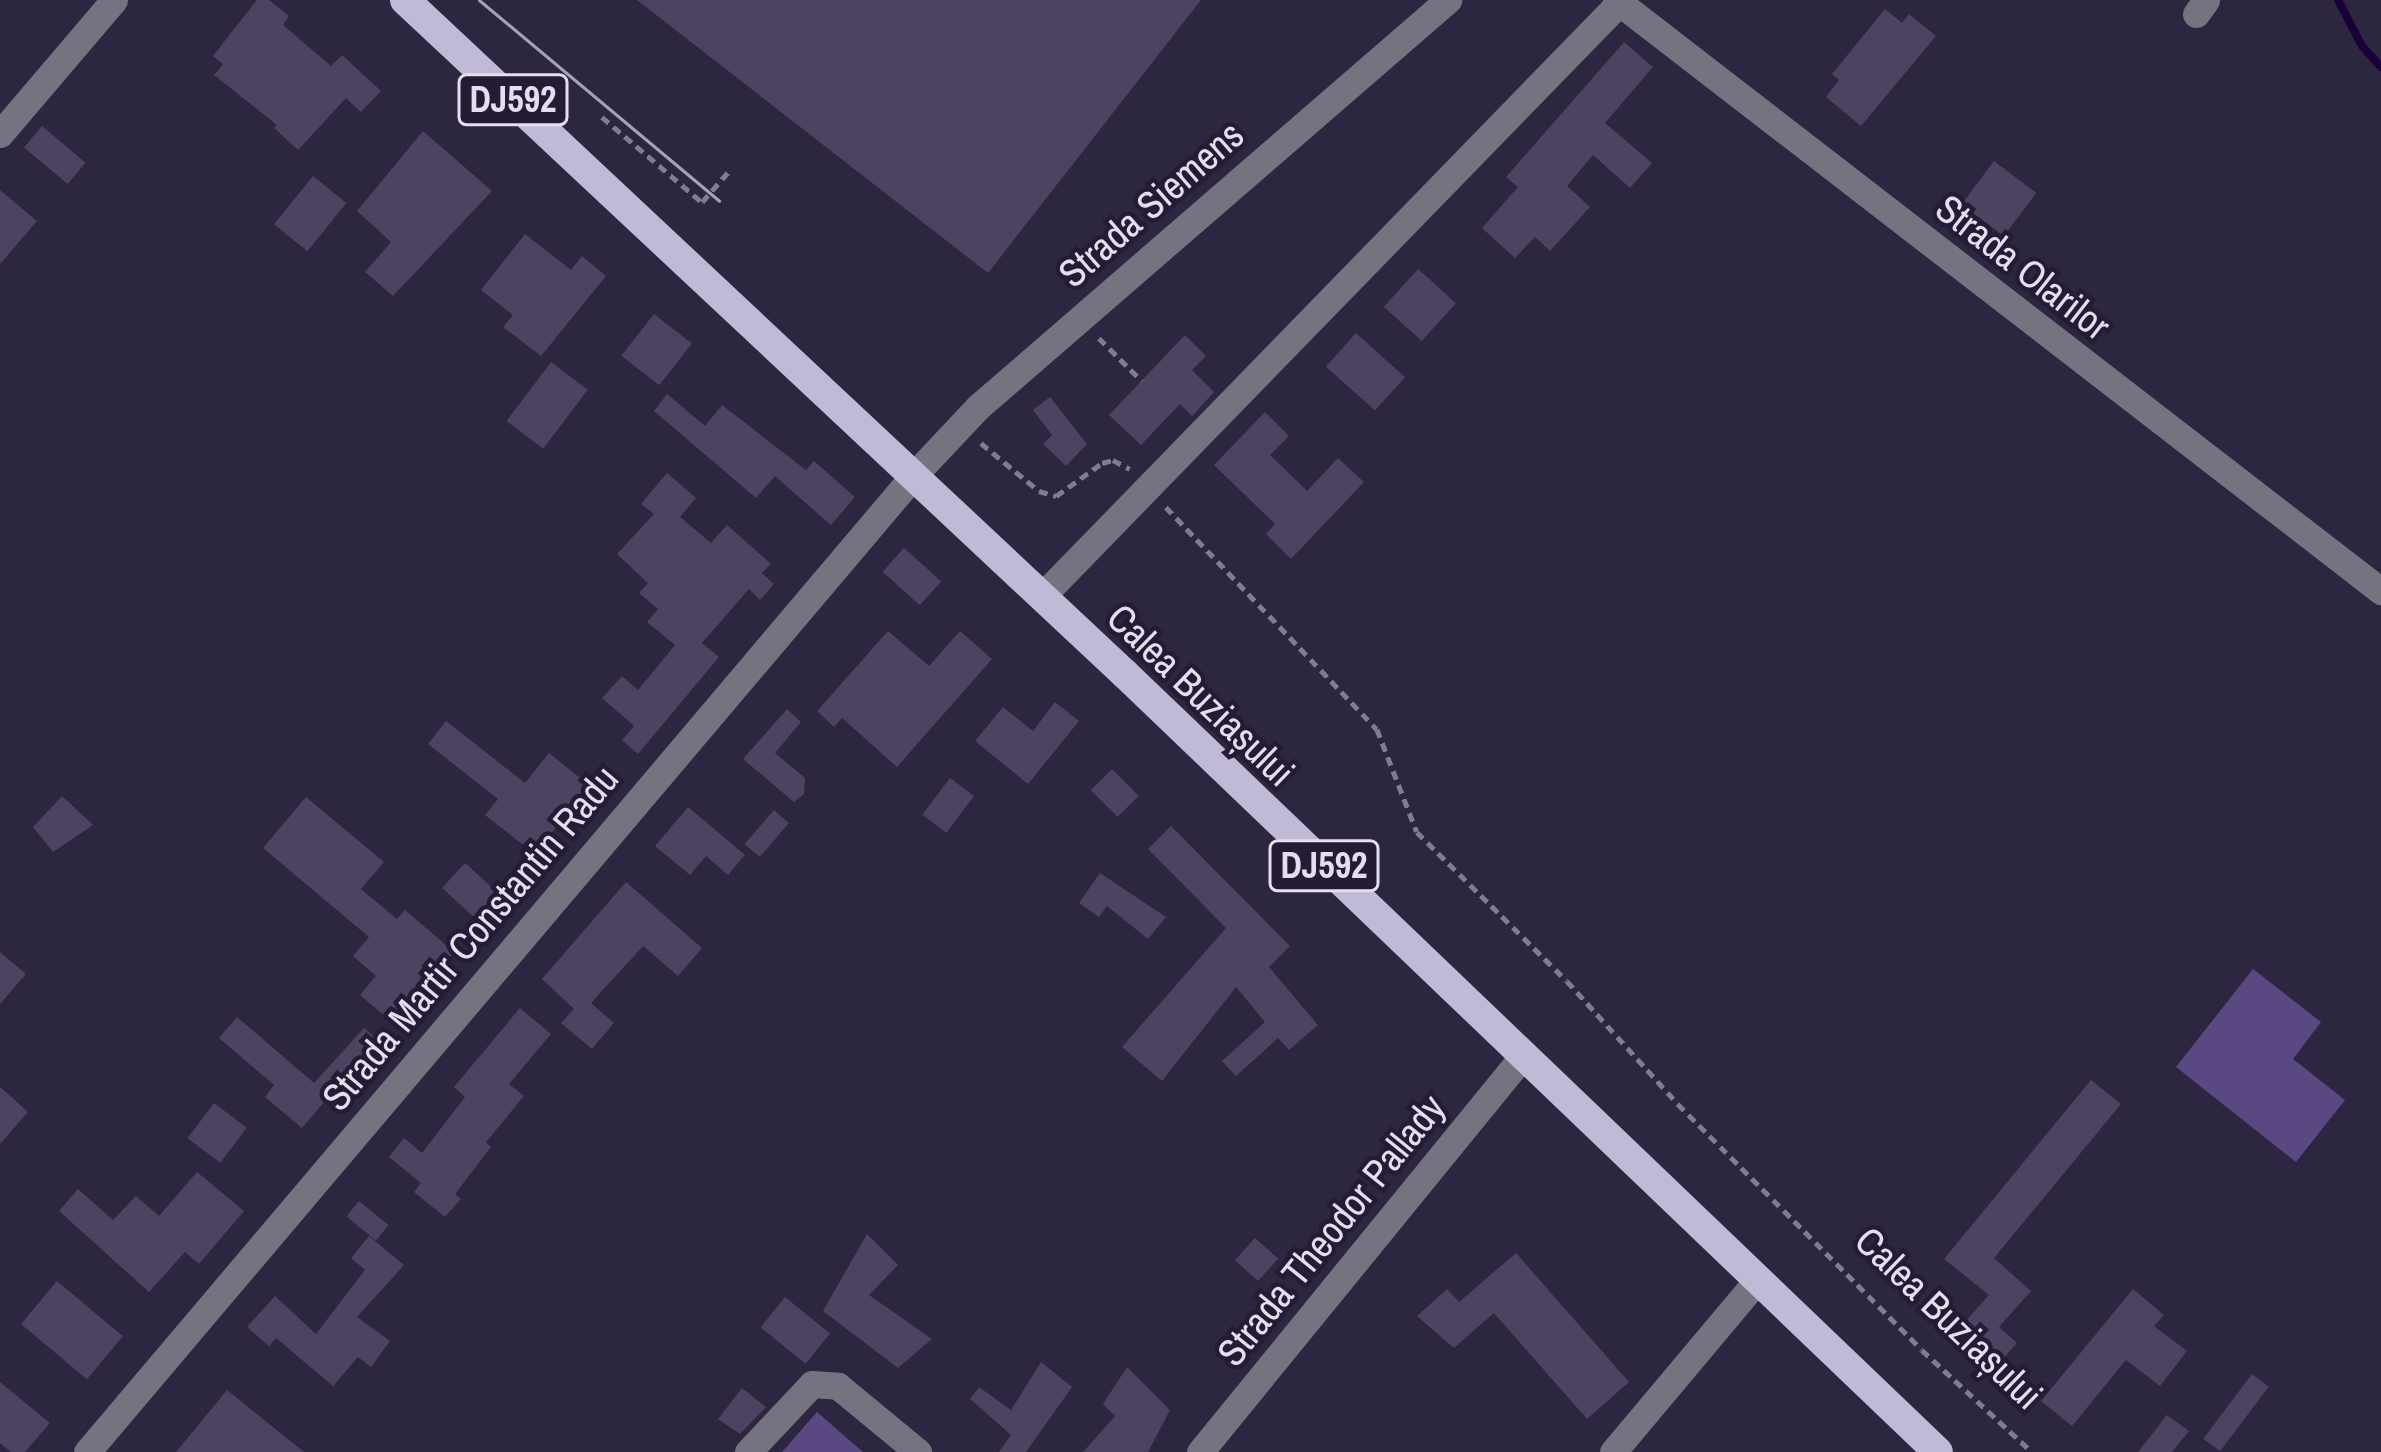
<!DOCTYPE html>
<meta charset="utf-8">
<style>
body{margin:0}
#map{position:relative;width:2381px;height:1452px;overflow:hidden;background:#2d2640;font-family:"Archivo Narrow",sans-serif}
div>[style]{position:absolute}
.green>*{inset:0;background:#5a4882}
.stream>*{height:8px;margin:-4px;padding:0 4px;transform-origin:4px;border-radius:4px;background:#190039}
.building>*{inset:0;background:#4b435f;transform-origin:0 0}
.path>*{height:4.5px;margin-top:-2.25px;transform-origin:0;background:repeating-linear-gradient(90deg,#827c92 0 9px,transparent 0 15px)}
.minor>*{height:27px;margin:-13.5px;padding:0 13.5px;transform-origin:13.5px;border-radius:13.5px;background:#767380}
.major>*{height:30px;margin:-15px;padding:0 15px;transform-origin:15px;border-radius:15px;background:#c1bad7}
.tram>*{height:3px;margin:-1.5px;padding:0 1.5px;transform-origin:1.5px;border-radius:1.5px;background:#a7a1b6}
span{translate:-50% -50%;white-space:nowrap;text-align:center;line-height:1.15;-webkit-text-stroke:9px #241c35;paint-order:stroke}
.shield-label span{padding:3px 9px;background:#241c35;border:3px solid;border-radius:9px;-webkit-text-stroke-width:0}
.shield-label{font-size:36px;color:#e3def0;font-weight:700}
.street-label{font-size:39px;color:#e3def0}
</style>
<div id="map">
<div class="green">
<div style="clip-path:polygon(2253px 969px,2321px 1022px,2293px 1059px,2345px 1100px,2296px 1162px,2176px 1067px)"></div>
<div style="clip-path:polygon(817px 1412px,863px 1452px,782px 1452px)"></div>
</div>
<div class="stream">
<div style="left:2338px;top:0;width:52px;rotate:62.4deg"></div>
<div style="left:2362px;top:46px;width:28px;rotate:48deg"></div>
</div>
<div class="building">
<div style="clip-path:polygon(257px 0,269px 0,289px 16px,283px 25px,331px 66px,342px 55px,381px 91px,361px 112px,346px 98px,298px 150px,274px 128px,277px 125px,214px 75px,223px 64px,213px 56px)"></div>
<div style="clip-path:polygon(637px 0,1201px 0,988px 273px)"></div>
<div style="clip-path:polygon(1885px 9px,1902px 23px,1909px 14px,1936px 36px,1861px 126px,1826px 97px,1839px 80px,1832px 74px)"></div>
<div style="clip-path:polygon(1624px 42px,1653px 67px,1605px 123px,1652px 163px,1630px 188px,1593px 155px,1567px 186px,1590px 207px,1550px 251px,1535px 237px,1515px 258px,1482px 228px,1518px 187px,1506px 177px)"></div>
<div style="left:42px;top:126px;width:57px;height:28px;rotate:40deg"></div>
<div style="clip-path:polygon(423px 131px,492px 191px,393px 296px,365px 272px,391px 242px,357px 211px)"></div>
<div style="left:1994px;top:161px;width:53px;height:54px;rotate:37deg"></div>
<div style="left:313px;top:176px;width:43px;height:62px;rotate:39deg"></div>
<div style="clip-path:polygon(0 190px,37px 221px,0 264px)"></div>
<div style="clip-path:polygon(525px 234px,571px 270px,582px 256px,606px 276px,541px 356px,503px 327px,513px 315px,481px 290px)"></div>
<div style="left:1418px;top:269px;width:51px;height:51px;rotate:42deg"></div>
<div style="left:654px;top:314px;width:48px;height:53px;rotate:38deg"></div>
<div style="left:1356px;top:333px;width:66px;height:45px;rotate:42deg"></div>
<div style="clip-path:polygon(1185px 335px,1206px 356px,1192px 370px,1214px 392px,1192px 416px,1180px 404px,1141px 445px,1109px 415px)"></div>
<div style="left:551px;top:362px;width:46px;height:74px;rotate:37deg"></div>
<div style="clip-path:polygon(667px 394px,705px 426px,722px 405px,806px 470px,814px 461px,855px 497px,831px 525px,775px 476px,756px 498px,654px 411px)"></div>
<div style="clip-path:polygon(1050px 397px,1087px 444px,1066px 466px,1043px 444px,1052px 435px,1033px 410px)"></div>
<div style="clip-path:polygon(1265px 412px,1289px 436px,1270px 455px,1307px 491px,1338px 458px,1364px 482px,1291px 559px,1266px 534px,1275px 524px,1214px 465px)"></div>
<div style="clip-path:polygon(667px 473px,696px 498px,680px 517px,711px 543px,727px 525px,771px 564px,762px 573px,774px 584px,760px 600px,749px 589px,702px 643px,719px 657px,638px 754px,622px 740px,634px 726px,602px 698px,622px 676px,638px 690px,675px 645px,647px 622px,658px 609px,639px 593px,648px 583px,617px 554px,654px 514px,641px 504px)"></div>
<div style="left:904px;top:548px;width:50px;height:32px;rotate:42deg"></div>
<div style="clip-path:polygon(888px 631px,929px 666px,960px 631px,992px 659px,897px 767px,842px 718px,834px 727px,817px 711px)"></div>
<div style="clip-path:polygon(1055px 702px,1079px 721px,1028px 784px,975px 741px,1003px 707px,1033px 731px)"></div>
<div style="clip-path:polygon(787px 709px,801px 722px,775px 753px,805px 778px,804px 794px,794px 802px,743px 759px)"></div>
<div style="clip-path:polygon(446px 721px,525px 783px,549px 753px,589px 785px,535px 854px,485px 815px,498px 799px,428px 744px)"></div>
<div style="left:1112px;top:769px;width:38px;height:30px;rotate:45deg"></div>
<div style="left:950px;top:778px;width:30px;height:46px;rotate:37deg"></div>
<div style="clip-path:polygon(62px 796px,93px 825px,53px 852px,33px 827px)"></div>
<div style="clip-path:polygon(306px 797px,384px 862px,361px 889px,397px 919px,405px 910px,454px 952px,393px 1023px,360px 995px,376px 976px,353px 956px,369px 937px,263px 848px)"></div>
<div style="clip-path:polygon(688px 807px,745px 855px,728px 875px,706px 856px,690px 875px,655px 846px)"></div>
<div style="left:774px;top:810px;width:20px;height:45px;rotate:41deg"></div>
<div style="clip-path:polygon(1171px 826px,1290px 946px,1269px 967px,1318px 1025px,1289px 1050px,1278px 1038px,1236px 1076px,1222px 1061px,1265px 1022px,1236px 987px,1162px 1081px,1122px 1047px,1226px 928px,1148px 849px)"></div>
<div style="clip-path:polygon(465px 863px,505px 899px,485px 920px,477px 920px,442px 888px)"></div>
<div style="clip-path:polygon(1100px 873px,1166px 917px,1148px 939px,1107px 906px,1099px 917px,1079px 903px)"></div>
<div style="clip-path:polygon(626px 882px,702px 948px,678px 976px,643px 946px,591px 1003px,614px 1023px,592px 1049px,561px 1023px,574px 1009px,542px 979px)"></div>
<div style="clip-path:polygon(0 952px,26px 974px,0 1004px)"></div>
<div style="clip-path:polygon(520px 1008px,551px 1034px,509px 1084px,524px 1096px,486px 1142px,491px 1147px,455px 1194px,461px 1199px,445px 1217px,414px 1192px,421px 1183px,389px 1157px,404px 1138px,422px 1153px,465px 1097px,454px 1087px)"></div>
<div style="clip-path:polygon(237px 1017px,314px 1083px,364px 1028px,389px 1050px,362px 1080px,351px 1070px,302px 1128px,265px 1097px,274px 1085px,219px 1038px)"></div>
<div style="clip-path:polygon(2091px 1080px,2121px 1104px,1994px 1258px,2031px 1291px,1999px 1327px,2017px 1343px,1996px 1367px,1956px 1332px,1989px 1295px,1944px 1259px)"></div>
<div style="clip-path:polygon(0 1087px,28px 1112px,0 1144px)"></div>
<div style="left:214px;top:1103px;width:41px;height:44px;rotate:37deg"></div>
<div style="clip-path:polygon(197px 1172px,244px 1211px,199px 1264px,185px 1252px,149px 1292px,59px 1211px,78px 1189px,113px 1220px,136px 1196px,159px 1216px)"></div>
<div style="left:359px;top:1201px;width:38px;height:20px;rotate:39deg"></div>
<div style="clip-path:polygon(867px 1234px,898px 1265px,869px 1295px,932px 1339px,898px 1368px,823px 1311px)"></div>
<div style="clip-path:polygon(369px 1236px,404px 1265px,357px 1317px,390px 1341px,371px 1367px,358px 1357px,333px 1386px,276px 1338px,269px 1346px,247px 1327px,275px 1296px,316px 1334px,365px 1270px,351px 1258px)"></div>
<div style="left:1255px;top:1238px;width:31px;height:30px;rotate:42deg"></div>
<div style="clip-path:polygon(1516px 1253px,1629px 1382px,1587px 1419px,1494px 1313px,1454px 1348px,1417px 1316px,1447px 1289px,1459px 1302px)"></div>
<div style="left:57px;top:1281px;width:86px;height:56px;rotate:40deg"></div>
<div style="clip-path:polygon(2133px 1289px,2164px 1315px,2154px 1326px,2187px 1351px,2160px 1386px,2126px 1360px,2072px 1426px,2041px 1401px)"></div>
<div style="left:785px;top:1297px;width:58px;height:39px;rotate:39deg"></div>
<div style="clip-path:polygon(1041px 1362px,1072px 1387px,1026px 1452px,999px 1452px,1011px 1435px,970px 1399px,979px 1387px,1011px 1410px)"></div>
<div style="clip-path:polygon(1127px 1367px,1170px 1410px,1148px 1452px,1083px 1452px,1115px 1416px,1103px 1404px)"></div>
<div style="left:2252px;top:1374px;width:21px;height:81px;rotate:37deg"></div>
<div style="clip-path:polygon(0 1382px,50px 1423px,25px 1452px,11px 1452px,0 1443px)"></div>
<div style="clip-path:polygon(742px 1388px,766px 1407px,740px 1434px,718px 1419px)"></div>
<div style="clip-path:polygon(227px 1390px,304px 1452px,176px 1452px)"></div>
<div style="clip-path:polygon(2167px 1415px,2189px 1431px,2172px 1452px,2138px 1452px)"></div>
</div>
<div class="path">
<div style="left:602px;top:117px;width:131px;rotate:40.4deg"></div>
<div style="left:702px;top:202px;width:41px;rotate:-48.9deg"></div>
<div style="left:1099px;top:338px;width:61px;rotate:45deg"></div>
<div style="left:981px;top:443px;width:75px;rotate:39.6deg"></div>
<div style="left:1039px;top:491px;width:18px;rotate:16deg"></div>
<div style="left:1056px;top:496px;width:57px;rotate:-35.7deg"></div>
<div style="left:1102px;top:463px;width:11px;rotate:-15deg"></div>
<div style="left:1113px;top:460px;width:19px;rotate:28deg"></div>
<div style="left:1166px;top:507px;width:306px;rotate:46.5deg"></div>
<div style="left:1377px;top:729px;width:110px;rotate:68.8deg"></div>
<div style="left:1417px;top:832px;width:211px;rotate:44.8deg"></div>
<div style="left:1567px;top:981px;width:166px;rotate:47.9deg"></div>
<div style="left:1678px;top:1104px;width:346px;rotate:45.2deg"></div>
<div style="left:1922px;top:1350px;width:150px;rotate:42.8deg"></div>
</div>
<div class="minor">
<div style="left:1616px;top:0;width:967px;rotate:37.69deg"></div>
<div style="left:2196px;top:14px;width:17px;rotate:-54deg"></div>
<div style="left:0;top:134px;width:176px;rotate:-49.6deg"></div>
<div style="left:1042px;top:596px;width:827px;rotate:-45.78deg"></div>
<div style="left:87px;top:1452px;width:1280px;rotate:-49.75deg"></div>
<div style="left:914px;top:475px;width:93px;rotate:-46.7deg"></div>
<div style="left:978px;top:407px;width:622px;rotate:-40.89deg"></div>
<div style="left:748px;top:1452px;width:93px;rotate:-46.7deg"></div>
<div style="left:812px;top:1384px;width:26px;rotate:4deg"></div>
<div style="left:838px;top:1386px;width:104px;rotate:39.5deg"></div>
<div style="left:1200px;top:1452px;width:510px;rotate:-50.81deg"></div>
<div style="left:1613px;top:1452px;width:226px;rotate:-50deg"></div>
</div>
<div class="major">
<div style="left:405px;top:0;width:986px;rotate:43.11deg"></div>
<div style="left:1125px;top:674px;width:1125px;rotate:43.74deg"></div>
</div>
<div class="tram">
<div style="left:479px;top:0;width:313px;rotate:39.9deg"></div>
</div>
<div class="shield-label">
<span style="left:513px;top:100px">DJ592</span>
<span style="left:1324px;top:866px">DJ592</span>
</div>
<div class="street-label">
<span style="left:1151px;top:204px;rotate:-41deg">Strada Siemens</span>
<span style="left:2023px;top:267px;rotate:38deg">Strada Olarilor</span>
<span style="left:1201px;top:695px;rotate:44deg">Calea Buziașului</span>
<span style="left:470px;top:938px;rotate:-50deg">Strada Martir Constantin Radu</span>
<span style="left:1331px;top:1230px;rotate:-51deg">Strada Theodor Pallady</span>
<span style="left:1949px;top:1318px;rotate:44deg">Calea Buziașului</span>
</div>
</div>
